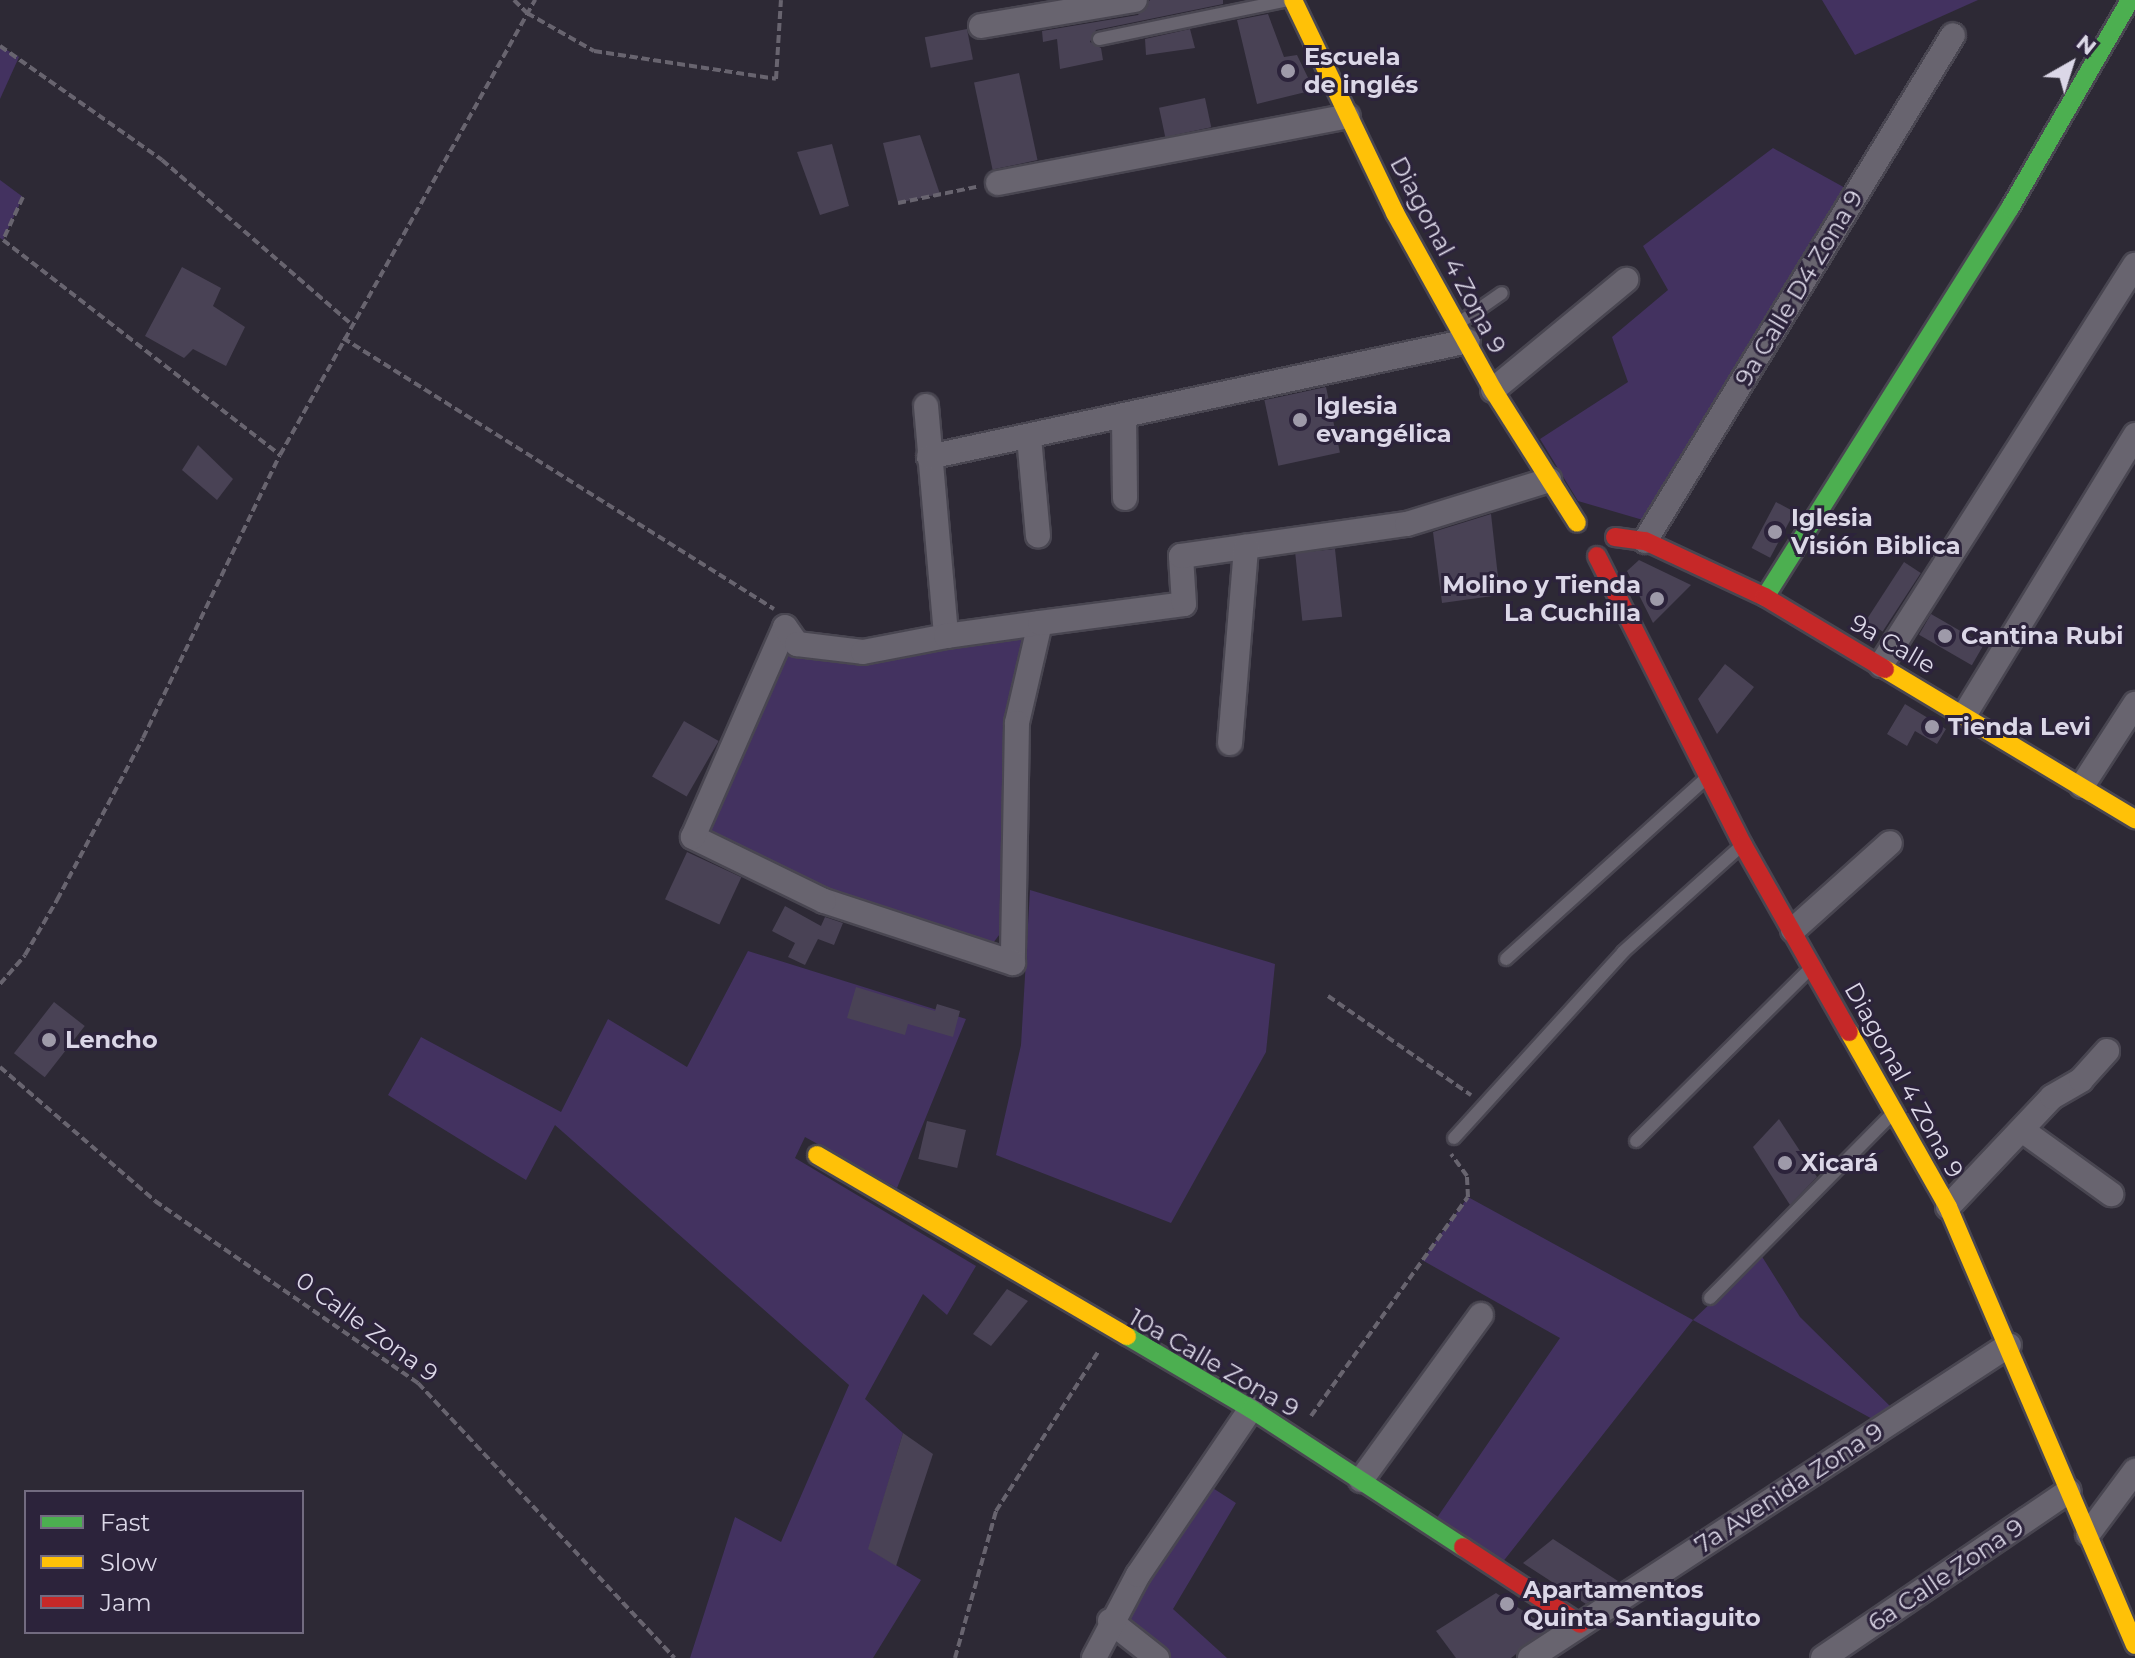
<!DOCTYPE html>
<meta charset="utf-8">
<style>
body{margin:0}
#map{position:relative;width:2135px;height:1658px;overflow:hidden;background:#2d2935;font-family:Montserrat,sans-serif}
div>[style]{position:absolute}
.green>*{inset:0;background:#433260}
.building>*{inset:0;background:#494255;transform-origin:0 0}
.path>*{height:4px;margin-top:-2px;transform-origin:0;background:repeating-linear-gradient(90deg,#68646f 0 8px,transparent 0 12px)}
.roads{filter:drop-shadow(2px 0 #494651) drop-shadow(-2px 0 #494651) drop-shadow(0 2px #494651) drop-shadow(0 -2px #494651)}
.lane>*{height:12px;margin:-6px;padding:0 6px;transform-origin:6px;border-radius:6px;background:#68646f}
.street>*{height:24px;margin:-12px;padding:0 12px;transform-origin:12px;border-radius:12px;background:#68646f}
.fast>*{height:18px;margin:-9px;padding:0 9px;transform-origin:9px;border-radius:9px;background:#4caf50}
.slow>*{height:18px;margin:-9px;padding:0 9px;transform-origin:9px;border-radius:9px;background:#ffc107}
.jam>*{height:18px;margin:-9px;padding:0 9px;transform-origin:9px;border-radius:9px;background:#c62828}
.dots>*{width:22px;height:22px;translate:-50% -50%;box-sizing:border-box;border:4px solid #2c233b;border-radius:50%}
span{translate:-50% -50%;white-space:nowrap;text-align:center;line-height:1.15;-webkit-text-stroke:6px #2c233b;paint-order:stroke}
.poi-label{font-size:24px;color:#dbd7e7;font-weight:700}
.left{translate:0 -50%;text-align:left}
.right{translate:-100% -50%;text-align:right}
.street-label{font-size:24px;color:#dbd7e7}
.legend{position:absolute;left:24px;top:1490px;width:280px;height:144px;box-sizing:border-box;background:#2c233b;border:2px solid #726b80;margin:0;padding:10px 14px;list-style:none;font-size:24px;color:#dbd7e7}
.legend li{display:flex;align-items:center;gap:16px;height:40px}
.legend b{width:40px;border:2px solid #726b80}
.north{position:absolute;left:2031px;top:24px;width:80px;height:80px;-webkit-text-stroke:6px #2c233b;paint-order:stroke;rotate:39deg;font-size:22px;font-weight:700;line-height:32px;text-align:center;color:#dbd7e7}
.north::after{content:'';display:block;margin:auto;width:28px;height:36px;background:#dbd7e7;clip-path:polygon(50% 0,100% 100%,50% 72%,0 100%)}
</style>
<div id="map">
<div class="green">
<div style="clip-path:polygon(1822px 0,1978px 0,1855px 55px)"></div>
<div style="clip-path:polygon(0 46px,19px 57px,0 99px)"></div>
<div style="clip-path:polygon(1773px 148px,1847px 189px,1643px 520px,1578px 501px,1540px 439px,1628px 382px,1612px 337px,1668px 290px,1643px 246px)"></div>
<div style="clip-path:polygon(0 180px,23px 197px,3px 240px,0 238px)"></div>
<div style="clip-path:polygon(1030px 632px,1015px 677px,1005px 819px,1006px 926px,990px 947px,902px 921px,724px 849px,702px 832px,786px 646px)"></div>
<div style="clip-path:polygon(1030px 890px,1275px 964px,1266px 1052px,1171px 1223px,996px 1155px,1021px 1045px)"></div>
<div style="clip-path:polygon(748px 951px,966px 1019px,897px 1188px,805px 1137px,795px 1158px,976px 1266px,947px 1315px,923px 1294px,865px 1399px,903px 1433px,869px 1549px,921px 1580px,873px 1658px,690px 1658px,735px 1517px,781px 1542px,849px 1385px,555px 1125px,526px 1180px,388px 1095px,421px 1037px,561px 1112px,608px 1019px,687px 1067px)"></div>
<div style="clip-path:polygon(1468px 1197px,1693px 1320px,1761px 1255px,1800px 1317px,1900px 1416px,1885px 1426px,1693px 1320px,1498px 1568px,1432px 1525px,1560px 1338px,1422px 1260px)"></div>
<div style="clip-path:polygon(1205px 1483px,1236px 1503px,1173px 1609px,1227px 1658px,1164px 1658px,1115px 1619px)"></div>
</div>
<div class="building">
<div style="clip-path:polygon(1150px 0,1223px 0,1223px 4px,1096px 30px,1090px 42px,1101px 48px,1103px 60px,1060px 69px,1057px 39px,1043px 42px,1042px 31px,1138px 15px)"></div>
<div style="clip-path:polygon(1268px 14px,1284px 57px,1297px 55px,1314px 90px,1257px 104px,1237px 20px)"></div>
<div style="left:967px;top:29px;width:31px;height:43px;rotate:79deg"></div>
<div style="clip-path:polygon(1190px 29px,1195px 48px,1146px 55px,1145px 39px)"></div>
<div style="left:1019px;top:73px;width:89px;height:46px;rotate:78deg"></div>
<div style="left:1205px;top:98px;width:30px;height:47px;rotate:78deg"></div>
<div style="clip-path:polygon(920px 135px,940px 194px,898px 203px,883px 143px)"></div>
<div style="clip-path:polygon(832px 144px,849px 206px,820px 215px,797px 152px)"></div>
<div style="clip-path:polygon(182px 267px,221px 288px,213px 306px,245px 327px,226px 366px,193px 349px,184px 358px,145px 336px)"></div>
<div style="left:1326px;top:387px;width:67px;height:63px;rotate:78deg"></div>
<div style="clip-path:polygon(198px 445px,233px 479px,217px 500px,182px 470px)"></div>
<div style="left:1776px;top:502px;width:21px;height:52px;rotate:28deg"></div>
<div style="clip-path:polygon(1491px 514px,1500px 595px,1442px 603px,1433px 532px)"></div>
<div style="left:1335px;top:549px;width:68px;height:40px;rotate:84deg"></div>
<div style="clip-path:polygon(1639px 560px,1691px 585px,1653px 623px,1627px 571px)"></div>
<div style="left:1904px;top:562px;width:20px;height:70px;rotate:33deg"></div>
<div style="left:1931px;top:614px;width:61px;height:24px;rotate:30deg"></div>
<div style="clip-path:polygon(1725px 664px,1754px 687px,1717px 734px,1698px 699px)"></div>
<div style="clip-path:polygon(1905px 704px,1946px 729px,1937px 744px,1915px 731px,1907px 746px,1887px 734px)"></div>
<div style="left:684px;top:721px;width:40px;height:64px;rotate:30deg"></div>
<div style="left:687px;top:852px;width:60px;height:52px;rotate:25deg"></div>
<div style="clip-path:polygon(785px 906px,821px 926px,825px 917px,843px 923px,834px 945px,818px 939px,805px 965px,788px 957px,795px 943px,772px 931px)"></div>
<div style="clip-path:polygon(856px 987px,935px 1011px,937px 1004px,960px 1011px,953px 1037px,908px 1024px,905px 1035px,847px 1018px)"></div>
<div style="left:54px;top:1002px;width:39px;height:65px;rotate:38deg"></div>
<div style="clip-path:polygon(1779px 1119px,1817px 1177px,1790px 1205px,1753px 1147px)"></div>
<div style="left:927px;top:1121px;width:40px;height:39px;rotate:13deg"></div>
<div style="clip-path:polygon(1007px 1289px,1028px 1301px,991px 1346px,973px 1334px)"></div>
<div style="clip-path:polygon(903px 1433px,933px 1454px,896px 1566px,868px 1549px)"></div>
<div style="clip-path:polygon(1553px 1539px,1618px 1581px,1586px 1604px,1523px 1563px)"></div>
<div style="clip-path:polygon(1496px 1593px,1549px 1628px,1511px 1658px,1456px 1658px,1436px 1631px)"></div>
</div>
<div class="path">
<div style="left:514px;top:0;width:18px;rotate:45deg"></div>
<div style="left:527px;top:13px;width:77px;rotate:29.6deg"></div>
<div style="left:594px;top:51px;width:184px;rotate:8.7deg"></div>
<div style="left:776px;top:79px;width:79px;rotate:-86.4deg"></div>
<div style="left:0;top:46px;width:198px;rotate:35.1deg"></div>
<div style="left:162px;top:160px;width:250px;rotate:40.9deg"></div>
<div style="left:23px;top:197px;width:47px;rotate:114.9deg"></div>
<div style="left:3px;top:240px;width:351px;rotate:37.8deg"></div>
<div style="left:898px;top:203px;width:80px;rotate:-11.6deg"></div>
<div style="left:343px;top:338px;width:509px;rotate:32.16deg"></div>
<div style="left:0;top:984px;width:38px;rotate:-49deg"></div>
<div style="left:25px;top:955px;width:64px;rotate:-59.8deg"></div>
<div style="left:57px;top:900px;width:183px;rotate:-62deg"></div>
<div style="left:143px;top:738px;width:314px;rotate:-64.2deg"></div>
<div style="left:280px;top:455px;width:522px;rotate:-60.73deg"></div>
<div style="left:1328px;top:996px;width:174px;rotate:34.7deg"></div>
<div style="left:0;top:1067px;width:205px;rotate:40.8deg"></div>
<div style="left:155px;top:1201px;width:320px;rotate:34.7deg"></div>
<div style="left:418px;top:1383px;width:376px;rotate:47deg"></div>
<div style="left:1311px;top:1416px;width:269px;rotate:-54.4deg"></div>
<div style="left:1468px;top:1197px;width:21px;rotate:-93deg"></div>
<div style="left:1467px;top:1176px;width:27px;rotate:-126deg"></div>
<div style="left:955px;top:1658px;width:153px;rotate:-74.4deg"></div>
<div style="left:996px;top:1511px;width:189px;rotate:-57.3deg"></div>
</div>
<div class="roads">
<div class="lane">
<div style="left:1099px;top:39px;width:194px;rotate:-11.6deg"></div>
<div style="left:1459px;top:323px;width:52px;rotate:-34.9deg"></div>
<div style="left:1506px;top:959px;width:270px;rotate:-42.1deg"></div>
<div style="left:1454px;top:1138px;width:251px;rotate:-47.7deg"></div>
<div style="left:1623px;top:952px;width:157px;rotate:-41.9deg"></div>
<div style="left:1636px;top:1141px;width:245px;rotate:-44.7deg"></div>
<div style="left:1710px;top:1298px;width:257px;rotate:-45.3deg"></div>
</div>
<div class="street">
<div style="left:981px;top:26px;width:156px;rotate:-9.6deg"></div>
<div style="left:998px;top:183px;width:356px;rotate:-10.8deg"></div>
<div style="left:1493px;top:390px;width:173px;rotate:-39.6deg"></div>
<div style="left:926px;top:406px;width:231px;rotate:85deg"></div>
<div style="left:1124px;top:416px;width:82px;rotate:89.3deg"></div>
<div style="left:1029px;top:437px;width:99px;rotate:84.8deg"></div>
<div style="left:929px;top:457px;width:551px;rotate:-12.15deg"></div>
<div style="left:1645px;top:541px;width:592px;rotate:-58.67deg"></div>
<div style="left:1040px;top:623px;width:103px;rotate:103deg"></div>
<div style="left:1017px;top:723px;width:240px;rotate:91deg"></div>
<div style="left:1013px;top:963px;width:199px;rotate:-161.8deg"></div>
<div style="left:824px;top:901px;width:146px;rotate:-154deg"></div>
<div style="left:693px;top:837px;width:229px;rotate:-66.3deg"></div>
<div style="left:785px;top:627px;width:21px;rotate:55deg"></div>
<div style="left:797px;top:644px;width:66px;rotate:6.9deg"></div>
<div style="left:863px;top:652px;width:85px;rotate:-10.9deg"></div>
<div style="left:946px;top:636px;width:95px;rotate:-7.9deg"></div>
<div style="left:1040px;top:623px;width:145px;rotate:-7.5deg"></div>
<div style="left:1184px;top:604px;width:48px;rotate:-93.6deg"></div>
<div style="left:1181px;top:556px;width:228px;rotate:-8.1deg"></div>
<div style="left:1407px;top:524px;width:149px;rotate:-17.2deg"></div>
<div style="left:1881px;top:665px;width:474px;rotate:-57.6deg"></div>
<div style="left:1965px;top:714px;width:327px;rotate:-58.6deg"></div>
<div style="left:1230px;top:743px;width:197px;rotate:-85.3deg"></div>
<div style="left:2082px;top:786px;width:98px;rotate:-57.1deg"></div>
<div style="left:1793px;top:930px;width:130px;rotate:-41.9deg"></div>
<div style="left:2022px;top:1130px;width:110px;rotate:35.7deg"></div>
<div style="left:1948px;top:1207px;width:151px;rotate:-46.6deg"></div>
<div style="left:2052px;top:1097px;width:34px;rotate:-30deg"></div>
<div style="left:2081px;top:1080px;width:39px;rotate:-48deg"></div>
<div style="left:1361px;top:1480px;width:204px;rotate:-54deg"></div>
<div style="left:2088px;top:1534px;width:79px;rotate:-53.3deg"></div>
<div style="left:1110px;top:1621px;width:60px;rotate:38.2deg"></div>
<div style="left:1094px;top:1658px;width:94px;rotate:-62.1deg"></div>
<div style="left:1138px;top:1575px;width:201px;rotate:-55.8deg"></div>
<div style="left:1530px;top:1658px;width:572px;rotate:-33.16deg"></div>
<div style="left:1823px;top:1658px;width:297px;rotate:-34.2deg"></div>
</div>
<div class="fast">
<div style="left:1765px;top:597px;width:460px;rotate:-57.8deg"></div>
<div style="left:2010px;top:208px;width:240px;rotate:-60deg"></div>
<div style="left:1127px;top:1336px;width:144px;rotate:30.5deg"></div>
<div style="left:1251px;top:1409px;width:253px;rotate:33.1deg"></div>
</div>
<div class="slow">
<div style="left:1293px;top:0;width:236px;rotate:64.4deg"></div>
<div style="left:1395px;top:213px;width:202px;rotate:61deg"></div>
<div style="left:1493px;top:390px;width:157px;rotate:57.7deg"></div>
<div style="left:1885px;top:669px;width:292px;rotate:31deg"></div>
<div style="left:1849px;top:1032px;width:201px;rotate:60.5deg"></div>
<div style="left:1948px;top:1207px;width:476px;rotate:66.9deg"></div>
<div style="left:817px;top:1155px;width:359px;rotate:30.3deg"></div>
</div>
<div class="jam">
<div style="left:1615px;top:537px;width:30px;rotate:8deg"></div>
<div style="left:1645px;top:541px;width:132px;rotate:25deg"></div>
<div style="left:1765px;top:597px;width:140px;rotate:31deg"></div>
<div style="left:1597px;top:556px;width:324px;rotate:63.2deg"></div>
<div style="left:1743px;top:845px;width:215px;rotate:60.5deg"></div>
<div style="left:1463px;top:1547px;width:140px;rotate:33.3deg"></div>
</div>
</div>
<div class="dots">
<div style="left:1288px;top:71px;background:#9e9aa9"></div>
<div style="left:1300px;top:420px;background:#9e9aa9"></div>
<div style="left:1775px;top:532px;background:#9e9aa9"></div>
<div style="left:1657px;top:599px;background:#9e9aa9"></div>
<div style="left:1945px;top:636px;background:#9e9aa9"></div>
<div style="left:1932px;top:727px;background:#9e9aa9"></div>
<div style="left:49px;top:1040px;background:#9e9aa9"></div>
<div style="left:1785px;top:1163px;background:#9e9aa9"></div>
<div style="left:1507px;top:1604px;background:#9e9aa9"></div>
</div>
<div class="poi-label">
<span class="left" style="left:1304px;top:71px">Escuela<br>de inglés</span>
<span class="left" style="left:1316px;top:420px">Iglesia<br>evangélica</span>
<span class="left" style="left:1791px;top:532px">Iglesia<br>Visión Biblica</span>
<span class="right" style="left:1641px;top:599px">Molino y Tienda<br>La Cuchilla</span>
<span class="left" style="left:1961px;top:636px">Cantina Rubi</span>
<span class="left" style="left:1948px;top:727px">Tienda Levi</span>
<span class="left" style="left:65px;top:1040px">Lencho</span>
<span class="left" style="left:1801px;top:1163px">Xicará</span>
<span class="left" style="left:1523px;top:1604px">Apartamentos<br>Quinta Santiaguito</span>
</div>
<div class="street-label">
<span style="left:1448px;top:255px;rotate:62deg">Diagonal 4 Zona 9</span>
<span style="left:1799px;top:288px;rotate:-59deg">9a Calle D4 Zona 9</span>
<span style="left:1893px;top:644px;rotate:30deg">9a Calle</span>
<span style="left:1904px;top:1080px;rotate:61deg">Diagonal 4 Zona 9</span>
<span style="left:367px;top:1327px;rotate:36deg">0 Calle Zona 9</span>
<span style="left:1214px;top:1363px;rotate:30deg">10a Calle Zona 9</span>
<span style="left:1789px;top:1488px;rotate:-33deg">7a Avenida Zona 9</span>
<span style="left:1946px;top:1575px;rotate:-34deg">6a Calle Zona 9</span>
</div>
<ul class="legend">
<li><b style="height:10px;background:#4caf50"></b>Fast</li>
<li><b style="height:10px;background:#ffc107"></b>Slow</li>
<li><b style="height:10px;background:#c62828"></b>Jam</li>
</ul>
<div class="north">N</div>
</div>
